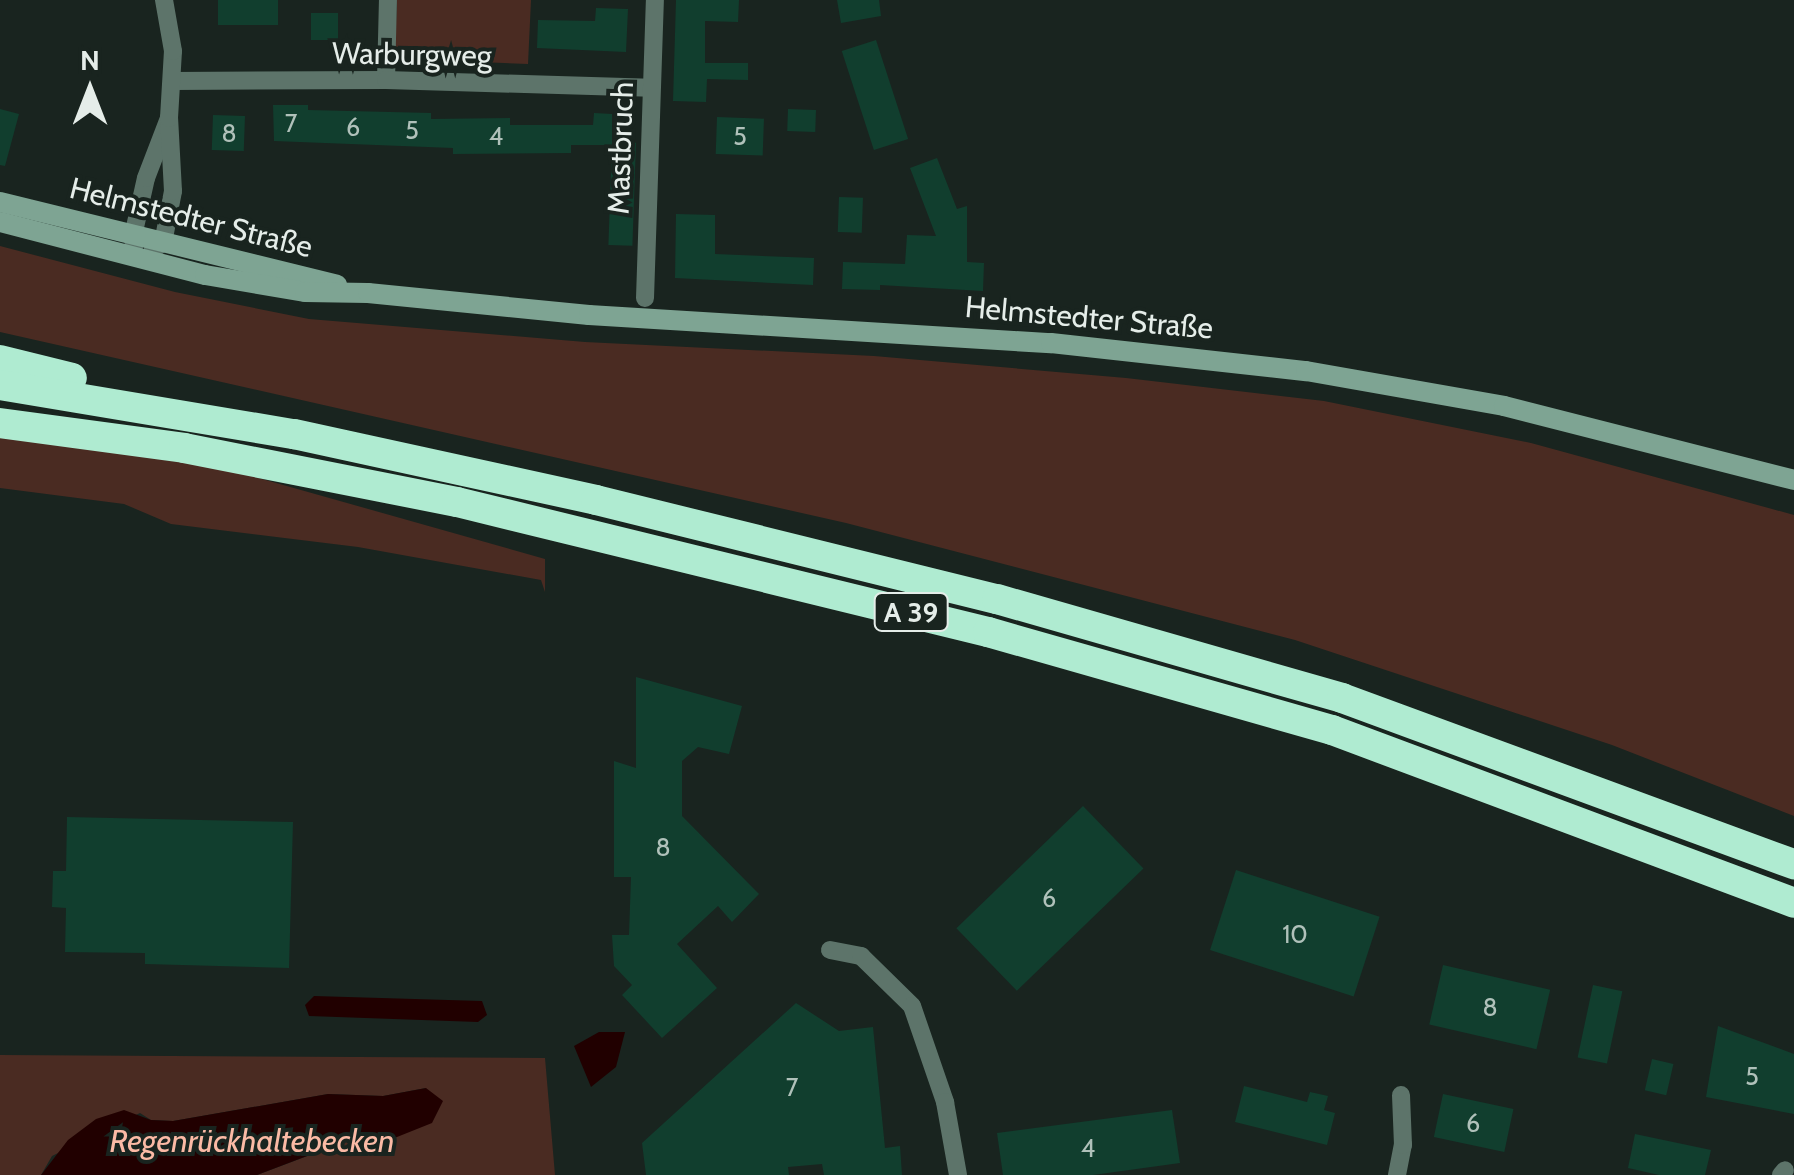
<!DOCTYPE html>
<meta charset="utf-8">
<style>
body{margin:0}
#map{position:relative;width:1794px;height:1175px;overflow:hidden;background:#19241f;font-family:Cabin,sans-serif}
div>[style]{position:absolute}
.green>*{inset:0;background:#4a2b22}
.water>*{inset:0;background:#210000}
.building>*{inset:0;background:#113e2e;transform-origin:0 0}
.street>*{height:18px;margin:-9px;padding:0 9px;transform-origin:9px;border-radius:9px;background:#5d746a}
.secondary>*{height:20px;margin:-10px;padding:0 10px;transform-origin:10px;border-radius:10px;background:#7ea493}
.highway>*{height:30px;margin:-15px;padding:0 15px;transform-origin:15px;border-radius:15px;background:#afebd1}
span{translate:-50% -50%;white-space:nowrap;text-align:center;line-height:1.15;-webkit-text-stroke:8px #19241f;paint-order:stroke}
.number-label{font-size:25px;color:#b0c1ba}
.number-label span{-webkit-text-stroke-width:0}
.shield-label span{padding:2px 8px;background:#19241f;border:2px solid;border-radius:8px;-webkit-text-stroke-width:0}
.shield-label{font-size:28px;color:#e5ede9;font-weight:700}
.street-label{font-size:30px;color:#e5ede9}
.water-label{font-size:32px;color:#fbbaa5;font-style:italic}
.north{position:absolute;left:40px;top:40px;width:100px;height:100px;-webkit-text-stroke:8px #19241f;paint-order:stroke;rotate:0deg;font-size:28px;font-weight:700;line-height:40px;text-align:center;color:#e5ede9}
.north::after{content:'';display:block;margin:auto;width:35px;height:45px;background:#e5ede9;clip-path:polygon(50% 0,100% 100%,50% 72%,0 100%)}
</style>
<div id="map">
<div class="green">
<div style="clip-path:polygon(397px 0,531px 0,528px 64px,406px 59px,395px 46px)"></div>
<div style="clip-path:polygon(0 246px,175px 292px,309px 319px,585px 342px,874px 356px,1126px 378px,1324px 401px,1531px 443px,1794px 515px,1794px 816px,1612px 745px,1295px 640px,846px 523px,0 332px)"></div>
<div style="clip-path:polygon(0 436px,227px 469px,545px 559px,545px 592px,541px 580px,358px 547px,171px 524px,124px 504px,0 488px)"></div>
<div style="clip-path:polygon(0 1055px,545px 1058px,555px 1175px,257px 1175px,350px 1140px,392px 1139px,426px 1088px,383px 1096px,328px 1094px,173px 1121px,151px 1120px,140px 1113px,52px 1156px,41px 1175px,0 1175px)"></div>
</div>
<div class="water">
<div style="clip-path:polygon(314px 996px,482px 1001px,487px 1015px,478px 1022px,309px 1016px,305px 1005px)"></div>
<div style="clip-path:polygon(599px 1032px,625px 1032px,616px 1067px,591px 1087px,574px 1046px)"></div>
<div style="clip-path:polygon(426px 1088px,443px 1101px,432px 1123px,392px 1139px,349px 1140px,257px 1175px,41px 1175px,68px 1140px,96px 1119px,124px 1110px,151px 1120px,173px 1121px,328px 1094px,383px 1096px)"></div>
</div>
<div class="building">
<div style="left:218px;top:0;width:60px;height:25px"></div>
<div style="clip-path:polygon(676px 0,739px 0,738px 22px,705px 21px,705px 63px,748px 63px,748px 80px,707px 79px,706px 102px,673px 101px)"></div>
<div style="clip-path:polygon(837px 0,879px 0,881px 16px,841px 23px)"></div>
<div style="clip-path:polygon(596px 8px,628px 9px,626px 52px,537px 48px,538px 20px,595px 21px)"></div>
<div style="left:311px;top:13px;width:27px;height:27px"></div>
<div style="left:876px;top:40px;width:104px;height:36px;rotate:72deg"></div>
<div style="clip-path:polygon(273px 105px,308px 105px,308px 110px,431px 113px,431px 119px,510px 118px,510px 125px,593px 125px,594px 113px,612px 114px,612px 145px,571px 145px,571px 153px,453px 154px,453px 148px,274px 141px)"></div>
<div style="clip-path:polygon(0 109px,19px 114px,5px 166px,0 165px)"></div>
<div style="left:788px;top:109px;width:28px;height:22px;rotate:2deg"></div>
<div style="left:213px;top:115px;width:32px;height:35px;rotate:2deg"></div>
<div style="left:717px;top:117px;width:47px;height:37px;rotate:2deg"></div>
<div style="left:612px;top:142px;width:24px;height:103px;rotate:2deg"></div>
<div style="clip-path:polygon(937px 158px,957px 209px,967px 206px,967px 262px,984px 263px,983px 291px,880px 285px,880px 290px,842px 289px,843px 262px,905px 264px,907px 235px,936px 236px,910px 168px)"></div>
<div style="left:839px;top:197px;width:24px;height:35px;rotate:2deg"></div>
<div style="clip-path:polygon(676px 214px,715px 215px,715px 254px,814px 258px,813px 285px,675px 278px)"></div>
<div style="clip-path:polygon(636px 677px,742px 706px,729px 754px,698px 747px,682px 761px,682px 816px,759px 894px,732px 922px,718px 906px,677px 944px,717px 988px,662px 1038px,622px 995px,632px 985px,614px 966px,612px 935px,629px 935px,631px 877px,614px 877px,614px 761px,636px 768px)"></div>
<div style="left:1083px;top:806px;width:87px;height:176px;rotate:46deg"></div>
<div style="clip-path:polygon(67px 817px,293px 822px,289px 968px,145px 964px,145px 953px,65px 952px,66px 908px,52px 907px,53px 871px,66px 871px)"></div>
<div style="left:1236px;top:870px;width:151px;height:84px;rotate:18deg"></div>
<div style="left:1443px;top:965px;width:110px;height:61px;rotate:13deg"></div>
<div style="left:1593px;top:985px;width:30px;height:74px;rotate:12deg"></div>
<div style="clip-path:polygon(796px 1003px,839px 1031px,873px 1027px,885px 1148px,900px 1146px,902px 1175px,824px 1175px,822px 1164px,788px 1167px,789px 1175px,646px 1175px,642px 1143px)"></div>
<div style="clip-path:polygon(1718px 1026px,1794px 1054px,1794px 1114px,1706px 1097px)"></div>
<div style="left:1652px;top:1059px;width:22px;height:32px;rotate:13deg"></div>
<div style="clip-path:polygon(1244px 1086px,1307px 1102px,1310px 1092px,1328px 1096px,1324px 1110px,1335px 1113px,1327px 1145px,1235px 1122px)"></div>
<div style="left:1443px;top:1094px;width:72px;height:44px;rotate:12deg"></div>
<div style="clip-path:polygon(1172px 1110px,1180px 1163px,1093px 1175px,1003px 1175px,997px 1133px)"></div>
<div style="clip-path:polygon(1635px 1134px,1711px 1150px,1705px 1175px,1659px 1175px,1628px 1168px)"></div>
</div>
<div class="street">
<div style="left:386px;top:80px;width:80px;rotate:-88.6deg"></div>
<div style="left:172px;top:81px;width:214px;rotate:-0.3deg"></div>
<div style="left:386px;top:80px;width:264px;rotate:1.7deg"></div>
<div style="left:134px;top:247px;width:11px;rotate:-95deg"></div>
<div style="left:133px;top:236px;width:59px;rotate:-77.4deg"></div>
<div style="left:146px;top:178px;width:64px;rotate:-69deg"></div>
<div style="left:153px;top:249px;width:12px;rotate:-31deg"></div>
<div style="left:163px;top:243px;width:53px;rotate:-79.1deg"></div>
<div style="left:173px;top:191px;width:73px;rotate:-93.1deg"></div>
<div style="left:169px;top:118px;width:67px;rotate:-86.6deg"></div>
<div style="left:173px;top:51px;width:52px;rotate:-100deg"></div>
<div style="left:645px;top:298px;width:298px;rotate:-88.1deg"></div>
<div style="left:830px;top:950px;width:32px;rotate:11deg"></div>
<div style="left:861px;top:956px;width:71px;rotate:44.4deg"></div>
<div style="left:912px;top:1006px;width:102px;rotate:71deg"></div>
<div style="left:945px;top:1102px;width:74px;rotate:79.9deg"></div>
<div style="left:1397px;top:1175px;width:31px;rotate:-79deg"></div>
<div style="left:1403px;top:1145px;width:50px;rotate:-92.3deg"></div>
<div style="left:1781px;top:1175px;width:6px;rotate:-51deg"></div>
</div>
<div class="secondary">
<div style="left:0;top:202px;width:347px;rotate:13.8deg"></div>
<div style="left:0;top:222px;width:212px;rotate:14.5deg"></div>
<div style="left:205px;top:275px;width:101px;rotate:9.6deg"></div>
<div style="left:305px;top:292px;width:63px;rotate:0.9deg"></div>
<div style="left:368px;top:293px;width:222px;rotate:5.7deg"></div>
<div style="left:589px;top:315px;width:463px;rotate:3.5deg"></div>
<div style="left:1051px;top:343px;width:257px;rotate:6.3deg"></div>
<div style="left:1306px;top:371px;width:201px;rotate:10deg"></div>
<div style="left:1504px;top:406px;width:299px;rotate:14.3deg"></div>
</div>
<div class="highway">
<div style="left:0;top:360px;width:74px;rotate:14deg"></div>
<div style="left:0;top:385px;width:298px;rotate:9.5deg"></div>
<div style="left:294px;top:434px;width:309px;rotate:12.3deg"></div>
<div style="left:596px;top:500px;width:413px;rotate:13.9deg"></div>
<div style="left:997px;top:599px;width:359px;rotate:16deg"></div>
<div style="left:1342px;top:698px;width:482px;rotate:20.2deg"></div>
<div style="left:0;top:423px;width:186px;rotate:7.7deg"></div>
<div style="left:184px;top:448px;width:278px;rotate:11.2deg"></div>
<div style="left:457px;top:502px;width:547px;rotate:13.76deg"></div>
<div style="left:988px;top:632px;width:358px;rotate:15.9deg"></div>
<div style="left:1332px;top:730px;width:493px;rotate:20.5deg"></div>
</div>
<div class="number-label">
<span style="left:291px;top:123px">7</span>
<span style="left:353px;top:127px">6</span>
<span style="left:412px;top:130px">5</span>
<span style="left:229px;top:133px">8</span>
<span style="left:496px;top:136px">4</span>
<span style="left:740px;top:136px">5</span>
<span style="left:663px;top:847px">8</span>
<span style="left:1049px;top:898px">6</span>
<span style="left:1295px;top:934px">10</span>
<span style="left:1490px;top:1007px">8</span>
<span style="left:1752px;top:1076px">5</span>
<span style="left:792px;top:1087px">7</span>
<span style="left:1473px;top:1123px">6</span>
<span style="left:1088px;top:1148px">4</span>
</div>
<div class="shield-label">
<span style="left:911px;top:612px">A 39</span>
</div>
<div class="street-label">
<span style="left:412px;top:55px;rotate:1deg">Warburgweg</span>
<span style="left:621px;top:148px;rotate:-88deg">Mastbruch</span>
<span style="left:191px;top:218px;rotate:14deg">Helmstedter Straße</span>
<span style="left:1089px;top:318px;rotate:5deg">Helmstedter Straße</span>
</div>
<div class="water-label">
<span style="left:252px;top:1141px">Regenrückhaltebecken</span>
</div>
<div class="north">N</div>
</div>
